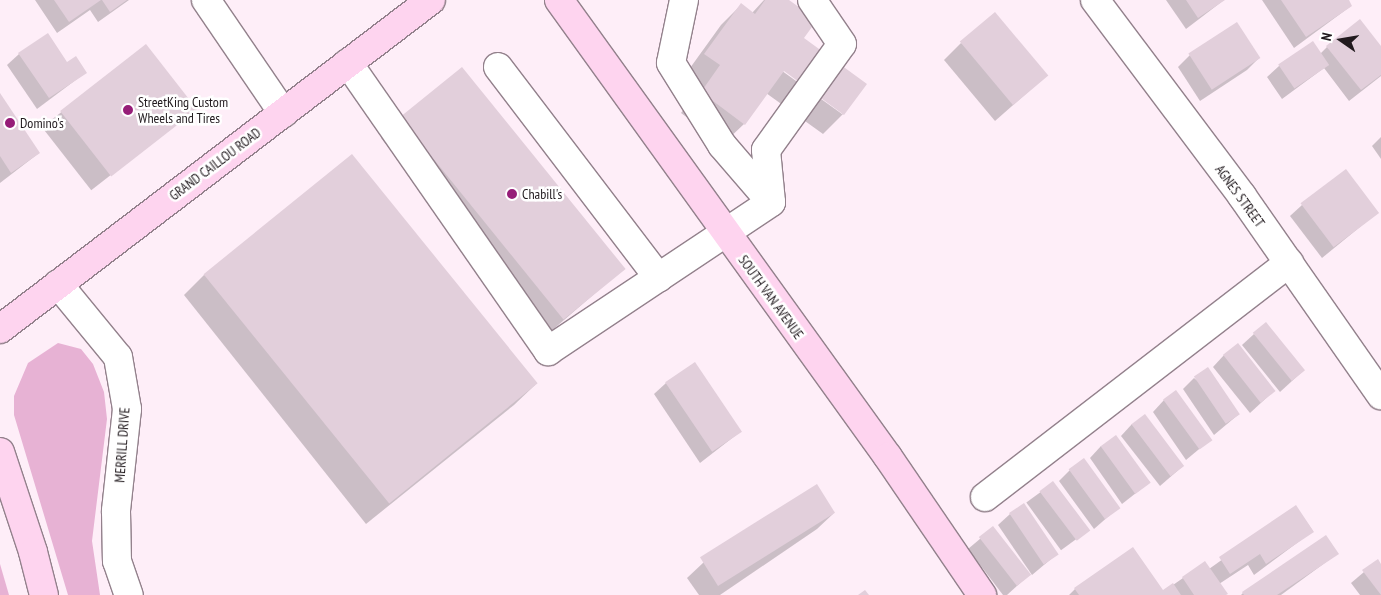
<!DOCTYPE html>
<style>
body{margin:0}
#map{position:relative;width:1381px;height:595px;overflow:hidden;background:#feeef8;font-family:"PT Sans Narrow",sans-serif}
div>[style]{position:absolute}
.green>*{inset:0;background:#e7b2d4}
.shadow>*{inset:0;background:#0003;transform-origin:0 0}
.building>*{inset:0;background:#e2cfdb;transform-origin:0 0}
.roads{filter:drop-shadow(1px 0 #93818c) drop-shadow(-1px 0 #93818c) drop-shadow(0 1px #93818c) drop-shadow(0 -1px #93818c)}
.minor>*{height:28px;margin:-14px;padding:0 14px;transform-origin:14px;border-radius:14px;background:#fff}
.major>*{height:28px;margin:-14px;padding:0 14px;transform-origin:14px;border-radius:14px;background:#fed4ef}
.dots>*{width:14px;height:14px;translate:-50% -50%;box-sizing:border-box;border:2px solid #fff;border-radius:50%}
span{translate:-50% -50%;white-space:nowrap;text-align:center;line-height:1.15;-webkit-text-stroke:5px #fff;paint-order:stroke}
.poi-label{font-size:14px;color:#211a1e}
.left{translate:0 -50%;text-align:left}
.street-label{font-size:14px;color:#211a1e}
.north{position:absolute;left:1316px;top:15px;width:50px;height:50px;-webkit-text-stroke:4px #fff;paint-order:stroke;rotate:283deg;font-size:14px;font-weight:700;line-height:20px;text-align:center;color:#211a1e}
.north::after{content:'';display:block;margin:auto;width:18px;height:22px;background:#211a1e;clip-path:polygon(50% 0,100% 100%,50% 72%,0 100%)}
</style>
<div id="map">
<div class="green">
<div style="clip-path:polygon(58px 343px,81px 349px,93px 364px,104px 392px,107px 419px,92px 541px,100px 595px,68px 595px,14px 415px,14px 396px,28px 363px)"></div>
<div style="clip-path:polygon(0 564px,9px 595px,0 595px)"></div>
</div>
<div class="shadow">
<div style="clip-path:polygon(35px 0,129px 0,98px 22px,90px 10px,57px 33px)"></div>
<div style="clip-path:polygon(evenodd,764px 0,787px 0,802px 38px,843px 114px,823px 134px,766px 93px,744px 124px,723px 144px,681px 113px,701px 86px,685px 75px,721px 25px,741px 5px,752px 13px,764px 0,780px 66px,842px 111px,842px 114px,778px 68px,780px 66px)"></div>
<div style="clip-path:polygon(1166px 0,1224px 0,1186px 29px)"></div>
<div style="clip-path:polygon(1262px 0,1347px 0,1351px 6px,1294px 48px)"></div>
<div style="clip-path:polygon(961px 43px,1046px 76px,995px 121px,944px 60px)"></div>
<div style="left:146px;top:46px;width:80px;height:132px;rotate:52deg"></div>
<div style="clip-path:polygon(1327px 47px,1381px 48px,1381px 76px,1349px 101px,1324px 68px,1282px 99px,1267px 77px,1279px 66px,1320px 54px)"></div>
<div style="clip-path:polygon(19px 54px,66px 64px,85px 73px,37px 109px,7px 65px)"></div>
<div style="clip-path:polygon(1190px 55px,1259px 58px,1247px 70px,1200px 101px,1178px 67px)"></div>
<div style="clip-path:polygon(0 95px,39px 153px,0 183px)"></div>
<div style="clip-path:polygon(401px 118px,622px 270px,542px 339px,381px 138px)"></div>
<div style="clip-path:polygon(1381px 137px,1381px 159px,1372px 146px)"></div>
<div style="clip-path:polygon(1302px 205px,1377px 213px,1322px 258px,1290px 216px)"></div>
<div style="clip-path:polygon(204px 275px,535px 385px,514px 405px,366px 524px,184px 295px)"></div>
<div style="clip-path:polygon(1254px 334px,1304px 370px,1280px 392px,1242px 345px)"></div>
<div style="clip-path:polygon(1224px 355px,1274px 391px,1250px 413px,1213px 367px)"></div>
<div style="clip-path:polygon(1194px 378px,1239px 414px,1214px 435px,1183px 389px)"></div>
<div style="clip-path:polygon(666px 383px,740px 432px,700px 463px,654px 394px)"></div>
<div style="clip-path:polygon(1164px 400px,1210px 440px,1186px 460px,1153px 412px)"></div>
<div style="clip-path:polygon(1132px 424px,1183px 466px,1160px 486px,1121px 436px)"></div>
<div style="clip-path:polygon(1101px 446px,1150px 482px,1122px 504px,1090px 458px)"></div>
<div style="clip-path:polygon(1070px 470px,1118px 508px,1094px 529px,1059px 481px)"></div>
<div style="left:1053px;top:483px;width:59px;height:33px;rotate:54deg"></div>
<div style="clip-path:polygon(1296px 507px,1313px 531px,1254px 575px,1248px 565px,1219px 584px,1225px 595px,1069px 595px,1075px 589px,1163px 592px,1183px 578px,1209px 569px)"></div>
<div style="clip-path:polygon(834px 513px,817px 529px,720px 595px,699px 595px,687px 578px,704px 562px)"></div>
<div style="clip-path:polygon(1010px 514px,1057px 554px,1032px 575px,998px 525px)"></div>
<div style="clip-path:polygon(993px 528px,1029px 575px,1007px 595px,1003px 595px,968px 549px)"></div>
<div style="clip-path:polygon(1337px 554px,1281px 595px,1241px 595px,1243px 593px)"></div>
<div style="clip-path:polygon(1377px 561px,1381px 566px,1381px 595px,1360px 595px,1351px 583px)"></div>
</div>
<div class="building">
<div style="clip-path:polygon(54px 0,101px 0,69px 22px)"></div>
<div style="clip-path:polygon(102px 0,127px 0,110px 12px)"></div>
<div style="clip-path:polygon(765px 0,789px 0,817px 20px,804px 38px,867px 84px,844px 115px,784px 71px,745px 125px,701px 92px,720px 65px,704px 54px,741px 3px,755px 14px)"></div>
<div style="clip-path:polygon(1186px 0,1225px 0,1198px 18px)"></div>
<div style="clip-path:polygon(1281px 0,1349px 0,1352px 6px,1306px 37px)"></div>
<div style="left:995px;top:12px;width:83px;height:46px;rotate:50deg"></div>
<div style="clip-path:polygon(1360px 19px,1381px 46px,1381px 75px,1361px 90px,1326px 46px)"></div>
<div style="left:1237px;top:22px;width:43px;height:58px;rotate:57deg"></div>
<div style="clip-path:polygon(48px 33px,67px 62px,76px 56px,87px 73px,49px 98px,18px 53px)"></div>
<div style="left:1313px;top:41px;width:29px;height:42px;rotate:56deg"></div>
<div style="left:146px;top:44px;width:83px;height:109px;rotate:52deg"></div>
<div style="left:462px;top:67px;width:260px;height:80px;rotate:51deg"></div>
<div style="clip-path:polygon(0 93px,40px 153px,11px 173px,0 156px)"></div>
<div style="left:352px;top:154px;width:295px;height:191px;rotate:51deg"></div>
<div style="left:1346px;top:169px;width:55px;height:57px;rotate:53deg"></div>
<div style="left:1266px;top:322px;width:62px;height:17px;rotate:51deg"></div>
<div style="left:1238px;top:343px;width:61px;height:19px;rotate:52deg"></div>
<div style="left:695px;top:362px;width:84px;height:36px;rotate:56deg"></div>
<div style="left:1208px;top:367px;width:57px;height:17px;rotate:56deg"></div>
<div style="left:1176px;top:390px;width:62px;height:16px;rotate:54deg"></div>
<div style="left:1145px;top:414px;width:65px;height:17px;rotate:53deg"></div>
<div style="left:1116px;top:435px;width:59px;height:19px;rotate:54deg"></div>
<div style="left:1084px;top:458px;width:62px;height:19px;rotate:54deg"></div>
<div style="left:1053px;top:481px;width:62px;height:17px;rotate:53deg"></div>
<div style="left:817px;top:484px;width:34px;height:138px;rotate:58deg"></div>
<div style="left:1024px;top:503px;width:62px;height:18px;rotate:56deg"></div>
<div style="clip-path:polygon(1296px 505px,1314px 532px,1266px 564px,1260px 554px,1230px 574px,1219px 557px)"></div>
<div style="left:993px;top:526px;width:62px;height:18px;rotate:52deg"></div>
<div style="clip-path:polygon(1326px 535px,1339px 554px,1277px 595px,1244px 595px,1242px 592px)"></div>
<div style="clip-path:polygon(1133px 547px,1163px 590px,1173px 583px,1181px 595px,1079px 595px,1074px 588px)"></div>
<div style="clip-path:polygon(1378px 559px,1381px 564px,1381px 595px,1362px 570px)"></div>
<div style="clip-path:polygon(1205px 561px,1228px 594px,1226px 595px,1194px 595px,1182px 577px)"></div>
<div style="clip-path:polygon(865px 590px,869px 595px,858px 595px)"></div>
</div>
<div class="roads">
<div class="minor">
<div style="left:206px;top:0;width:137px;rotate:55.7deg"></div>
<div style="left:684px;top:0;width:64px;rotate:101.7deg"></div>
<div style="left:671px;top:63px;width:97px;rotate:58.1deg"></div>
<div style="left:722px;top:145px;width:75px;rotate:49.3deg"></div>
<div style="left:1095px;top:0;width:245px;rotate:53.1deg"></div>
<div style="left:1242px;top:196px;width:243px;rotate:55.1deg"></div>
<div style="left:348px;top:63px;width:351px;rotate:55.2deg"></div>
<div style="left:548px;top:351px;width:268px;rotate:-33.7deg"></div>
<div style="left:771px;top:202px;width:52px;rotate:-95.5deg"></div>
<div style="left:766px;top:150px;width:130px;rotate:-54.4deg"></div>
<div style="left:842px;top:44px;width:53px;rotate:-124.3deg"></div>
<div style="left:498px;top:67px;width:265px;rotate:52.7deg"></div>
<div style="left:58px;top:284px;width:94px;rotate:50.6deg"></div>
<div style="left:118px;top:357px;width:53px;rotate:80.2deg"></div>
<div style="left:127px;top:409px;width:103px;rotate:96.2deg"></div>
<div style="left:116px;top:511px;width:50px;rotate:88.9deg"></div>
<div style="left:117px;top:561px;width:36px;rotate:71deg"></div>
<div style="left:985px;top:497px;width:384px;rotate:-37.6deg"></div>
</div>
<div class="major">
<div style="left:559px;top:0;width:563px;rotate:54.25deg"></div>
<div style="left:888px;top:457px;width:167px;rotate:55.7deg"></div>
<div style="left:0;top:329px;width:542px;rotate:-37.36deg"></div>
<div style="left:0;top:452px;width:105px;rotate:71.7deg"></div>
<div style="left:33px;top:552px;width:44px;rotate:75.7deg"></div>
</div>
</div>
<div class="dots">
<div style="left:128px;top:110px;background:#961d78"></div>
<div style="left:10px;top:123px;background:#961d78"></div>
<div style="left:512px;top:194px;background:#961d78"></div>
</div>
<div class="poi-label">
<span class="left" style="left:138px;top:110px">StreetKing Custom<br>Wheels and Tires</span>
<span class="left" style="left:20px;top:123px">Domino's</span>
<span class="left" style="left:522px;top:194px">Chabill's</span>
</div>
<div class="street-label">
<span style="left:215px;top:164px;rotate:-37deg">GRAND CAILLOU ROAD</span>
<span style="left:1240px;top:196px;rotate:54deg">AGNES STREET</span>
<span style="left:771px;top:297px;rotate:54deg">SOUTH VAN AVENUE</span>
<span style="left:122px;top:445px;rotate:-86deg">MERRILL DRIVE</span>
</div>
<div class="north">N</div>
</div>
